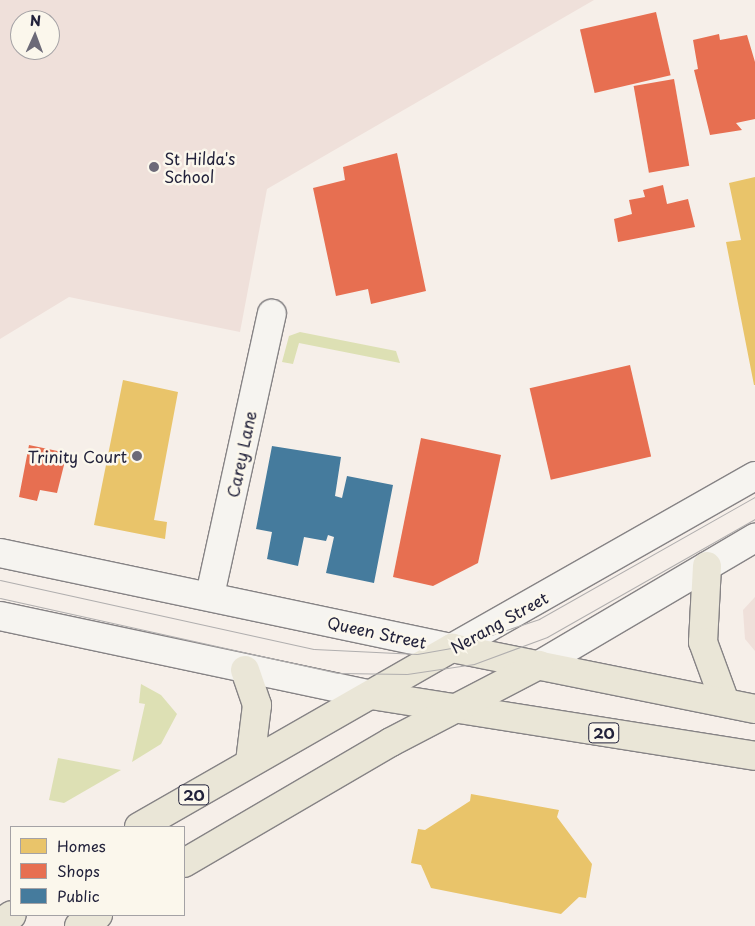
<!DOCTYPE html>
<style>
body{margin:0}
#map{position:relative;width:755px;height:926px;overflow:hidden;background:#f6efe9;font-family:"Playpen Sans",sans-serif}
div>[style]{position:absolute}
.built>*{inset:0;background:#efe0da}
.green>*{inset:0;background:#dde0b4}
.homes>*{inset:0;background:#e9c46a}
.shops>*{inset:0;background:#e76f51;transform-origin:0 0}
.public>*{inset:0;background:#457b9d}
.roads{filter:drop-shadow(1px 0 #868385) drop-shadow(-1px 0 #868385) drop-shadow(0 1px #868385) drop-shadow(0 -1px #868385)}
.street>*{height:28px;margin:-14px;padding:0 14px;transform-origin:14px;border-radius:14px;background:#f6f4f0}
.secondary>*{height:28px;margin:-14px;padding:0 14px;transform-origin:14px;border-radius:14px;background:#f6f4f0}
.primary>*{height:28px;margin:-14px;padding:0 14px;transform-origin:14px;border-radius:14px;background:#eae6d7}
.tram>*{height:1px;margin:-0.5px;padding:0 0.5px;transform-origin:0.5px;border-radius:0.5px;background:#b0aeae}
.dots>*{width:14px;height:14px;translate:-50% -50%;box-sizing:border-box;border:2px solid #fbf7ec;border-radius:50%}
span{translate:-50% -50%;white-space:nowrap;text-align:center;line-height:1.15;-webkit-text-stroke:5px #fbf7ec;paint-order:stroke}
.shield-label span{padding:1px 4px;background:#fbf7ec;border:1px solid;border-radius:4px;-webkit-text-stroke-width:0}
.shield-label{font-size:15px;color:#22223b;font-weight:700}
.poi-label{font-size:16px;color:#22223b}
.left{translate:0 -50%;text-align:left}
.right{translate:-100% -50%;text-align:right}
.street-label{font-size:16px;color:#22223b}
.legend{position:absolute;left:10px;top:826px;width:175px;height:90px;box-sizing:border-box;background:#fbf7ec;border:1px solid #a4a2a5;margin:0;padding:6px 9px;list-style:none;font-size:15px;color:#22223b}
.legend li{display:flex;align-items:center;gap:10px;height:25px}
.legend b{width:25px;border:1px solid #a4a2a5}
.north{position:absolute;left:10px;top:10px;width:50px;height:50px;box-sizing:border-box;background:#fbf7ec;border:1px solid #a4a2a5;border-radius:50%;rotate:2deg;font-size:14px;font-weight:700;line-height:20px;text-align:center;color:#22223b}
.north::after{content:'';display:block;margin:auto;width:18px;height:22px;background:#6c6a78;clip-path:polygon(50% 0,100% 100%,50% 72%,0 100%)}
</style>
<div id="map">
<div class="built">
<div style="clip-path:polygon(evenodd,0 0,594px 0,267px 189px,240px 332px,69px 297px,0 339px,0 0,20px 20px,50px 20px,50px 50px,20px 50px,20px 20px)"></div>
<div style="clip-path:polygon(755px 597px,755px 651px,745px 639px,743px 610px)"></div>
</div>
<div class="green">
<div style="clip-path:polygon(300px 332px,396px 351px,400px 363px,299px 343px,293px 364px,282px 362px,289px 336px)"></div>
<div style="clip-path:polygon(141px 684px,161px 695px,177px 714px,161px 744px,132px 762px,145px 704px,139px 703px)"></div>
<div style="clip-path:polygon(58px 758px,121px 770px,64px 803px,49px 800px)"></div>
</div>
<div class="homes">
<div style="clip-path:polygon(755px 177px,755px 385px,754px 385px,726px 242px,741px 240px,729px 183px)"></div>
<div style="clip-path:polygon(123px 380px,178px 392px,154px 520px,167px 522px,165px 539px,94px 525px)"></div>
<div style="clip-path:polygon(471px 794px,559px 810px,557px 817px,592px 864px,586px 898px,579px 897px,561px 914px,431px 888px,421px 865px,411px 863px,418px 829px,425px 830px,470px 801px)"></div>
</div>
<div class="shops">
<div style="left:656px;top:12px;width:65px;height:78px;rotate:77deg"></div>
<div style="clip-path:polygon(719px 34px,720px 40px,747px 35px,755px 62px,755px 119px,736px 123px,742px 130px,710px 135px,694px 70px,698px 69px,693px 40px)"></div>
<div style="left:674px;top:79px;width:88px;height:41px;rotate:80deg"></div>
<div style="clip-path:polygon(397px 153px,426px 291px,371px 304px,368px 289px,336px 296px,313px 188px,345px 180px,343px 167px)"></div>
<div style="clip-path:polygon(663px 185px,667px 204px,688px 199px,695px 227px,618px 242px,614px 219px,632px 214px,629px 200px,645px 197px,643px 190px)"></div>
<div style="left:630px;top:365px;width:94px;height:103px;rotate:77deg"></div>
<div style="clip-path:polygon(421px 438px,501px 455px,478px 563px,433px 586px,393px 577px)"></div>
<div style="clip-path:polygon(29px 445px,67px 453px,57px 493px,40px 490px,37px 501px,19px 497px)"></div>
</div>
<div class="public">
<div style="clip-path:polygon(272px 446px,341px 457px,335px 496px,342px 498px,347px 476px,393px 485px,374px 583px,326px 573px,334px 537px,328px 535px,326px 541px,304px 537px,298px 566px,267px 559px,272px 532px,256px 529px)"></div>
</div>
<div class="roads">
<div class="street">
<div style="left:210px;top:595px;width:288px;rotate:-77.6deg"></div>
</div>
<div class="secondary">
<div style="left:0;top:553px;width:462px;rotate:11.9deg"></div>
<div style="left:452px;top:648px;width:348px;rotate:-29.6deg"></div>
<div style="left:0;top:616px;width:379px;rotate:12deg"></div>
<div style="left:539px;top:665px;width:251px;rotate:-30.5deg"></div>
</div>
<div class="primary">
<div style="left:707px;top:566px;width:76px;rotate:93deg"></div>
<div style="left:703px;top:642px;width:64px;rotate:69.9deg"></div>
<div style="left:245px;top:670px;width:37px;rotate:71deg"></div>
<div style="left:257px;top:705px;width:57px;rotate:97deg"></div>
<div style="left:371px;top:695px;width:389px;rotate:9deg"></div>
<div style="left:139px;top:827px;width:361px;rotate:-29.8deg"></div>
<div style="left:452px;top:648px;width:309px;rotate:11.4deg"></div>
<div style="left:184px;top:863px;width:240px;rotate:-30.3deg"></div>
<div style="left:391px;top:742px;width:167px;rotate:-27.5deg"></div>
<div style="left:0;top:923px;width:14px;rotate:-34deg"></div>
<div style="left:79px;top:926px;width:22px;rotate:-30deg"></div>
</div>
</div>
<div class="tram">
<div style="left:0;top:580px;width:321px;rotate:12.4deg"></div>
<div style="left:314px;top:649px;width:103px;rotate:2.8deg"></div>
<div style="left:417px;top:654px;width:36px;rotate:-10deg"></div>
<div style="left:452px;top:648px;width:92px;rotate:-18.4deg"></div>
<div style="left:539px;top:619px;width:248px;rotate:-29.5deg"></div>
<div style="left:0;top:598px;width:346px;rotate:12.5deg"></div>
<div style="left:338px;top:673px;width:69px;rotate:0.8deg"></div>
<div style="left:407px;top:674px;width:68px;rotate:-8.5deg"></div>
<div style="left:474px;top:664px;width:78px;rotate:-20.3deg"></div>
<div style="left:547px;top:637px;width:239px;rotate:-29.6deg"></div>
</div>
<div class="dots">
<div style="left:154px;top:167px;background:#6c6a78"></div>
<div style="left:137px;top:456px;background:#6c6a78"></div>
</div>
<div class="shield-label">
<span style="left:604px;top:733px">20</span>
<span style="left:194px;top:795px">20</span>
</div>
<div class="poi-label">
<span class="left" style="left:164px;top:167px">St Hilda's<br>School</span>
<span class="right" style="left:127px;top:456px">Trinity Court</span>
</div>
<div class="street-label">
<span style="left:241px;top:454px;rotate:-78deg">Carey Lane</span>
<span style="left:499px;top:622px;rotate:-29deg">Nerang Street</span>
<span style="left:377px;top:632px;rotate:12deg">Queen Street</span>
</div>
<ul class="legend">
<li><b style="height:14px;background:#e9c46a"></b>Homes</li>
<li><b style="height:14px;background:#e76f51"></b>Shops</li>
<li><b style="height:14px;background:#457b9d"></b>Public</li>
</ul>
<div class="north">N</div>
</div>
